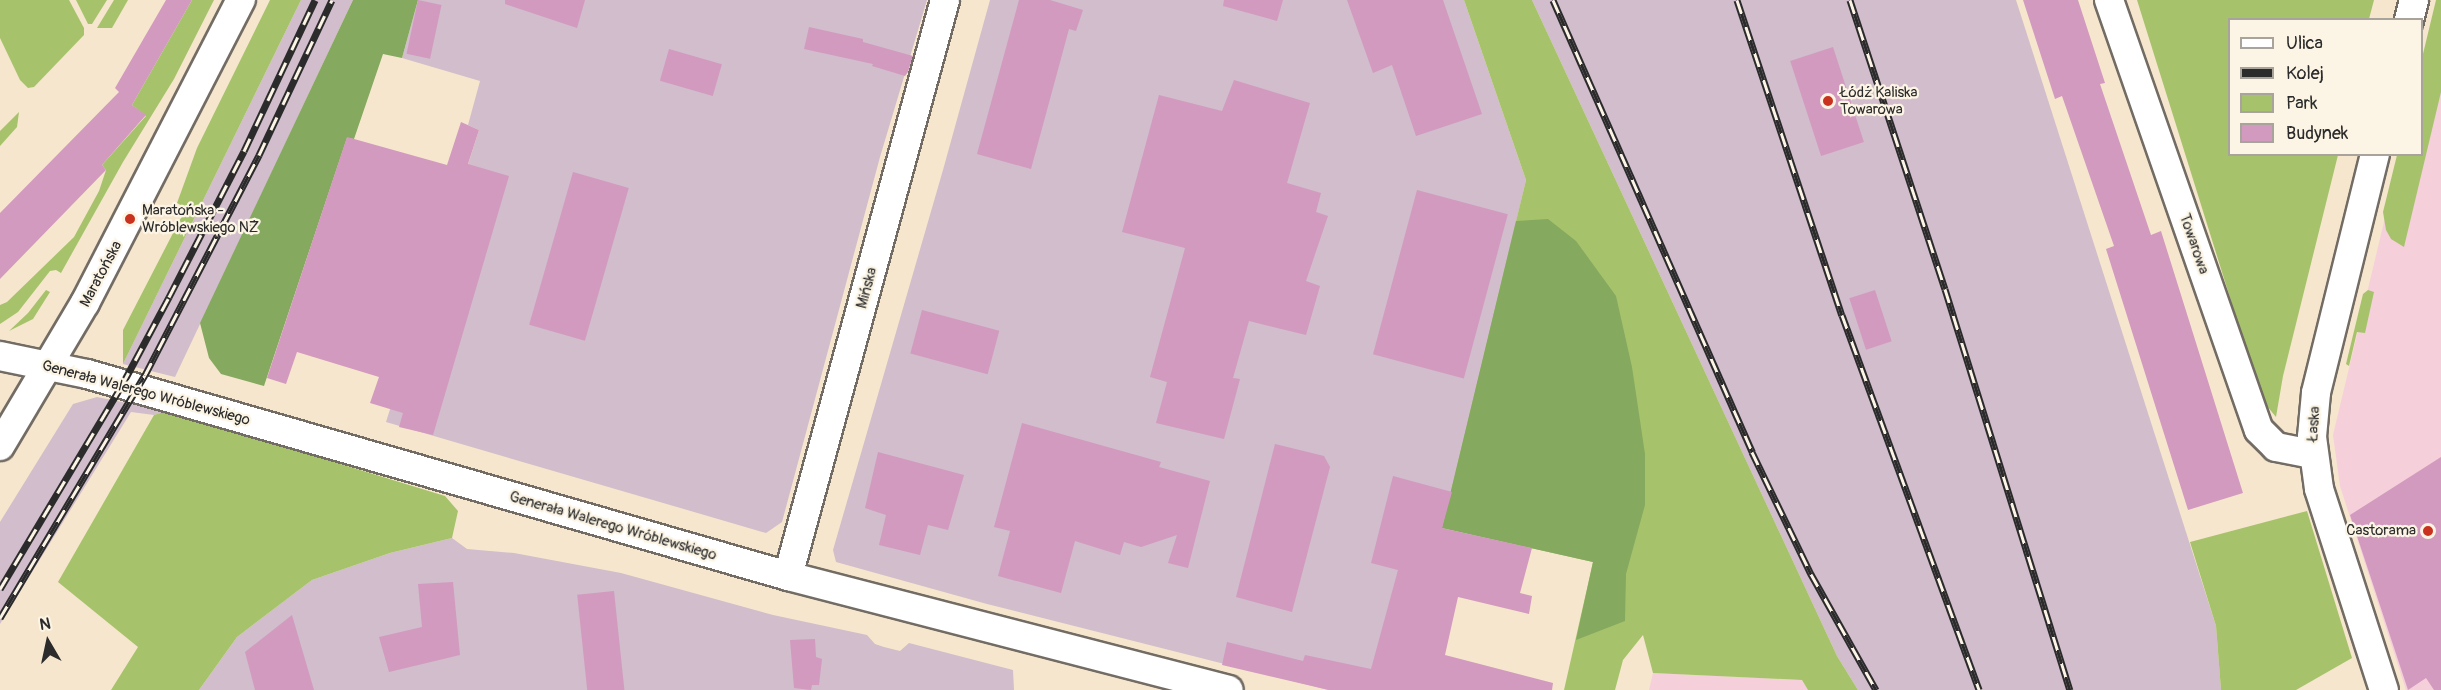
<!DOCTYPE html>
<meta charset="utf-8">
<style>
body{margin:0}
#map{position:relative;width:2441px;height:690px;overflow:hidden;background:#f6e6cd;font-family:Pangolin,sans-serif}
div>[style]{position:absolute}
.built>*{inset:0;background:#f5cfda}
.industrial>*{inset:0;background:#d1bdcb}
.green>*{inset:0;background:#a6c36b}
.forest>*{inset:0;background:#84a95f}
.building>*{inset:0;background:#d29abf;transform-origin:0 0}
.roads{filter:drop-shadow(2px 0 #726c64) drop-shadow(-2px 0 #726c64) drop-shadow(0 2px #726c64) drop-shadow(0 -2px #726c64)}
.minor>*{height:28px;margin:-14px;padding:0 14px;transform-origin:14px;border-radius:14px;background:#fff}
.rail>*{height:7px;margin-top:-3.5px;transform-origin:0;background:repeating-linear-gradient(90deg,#fcf5e5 0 14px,#2b2b2b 0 28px);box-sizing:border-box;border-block:2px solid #2b2b2b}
.dots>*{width:16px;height:16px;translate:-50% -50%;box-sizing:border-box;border:3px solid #fcf5e5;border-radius:50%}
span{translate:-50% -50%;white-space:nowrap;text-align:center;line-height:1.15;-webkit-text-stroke:4.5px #fcf5e5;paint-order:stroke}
.poi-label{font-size:15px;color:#2b2b2b}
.left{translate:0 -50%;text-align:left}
.right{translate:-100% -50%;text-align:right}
.street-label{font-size:15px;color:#2b2b2b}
.legend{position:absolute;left:2228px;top:18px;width:195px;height:138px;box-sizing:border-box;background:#fcf5e5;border:2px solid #a8a49b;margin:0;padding:8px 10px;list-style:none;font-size:18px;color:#2b2b2b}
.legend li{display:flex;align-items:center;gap:12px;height:30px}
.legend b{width:30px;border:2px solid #a8a49b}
.north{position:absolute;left:18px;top:612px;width:60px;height:60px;-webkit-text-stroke:4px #fcf5e5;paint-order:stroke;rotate:351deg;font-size:16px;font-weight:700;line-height:24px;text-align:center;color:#2b2b2b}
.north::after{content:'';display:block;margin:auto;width:21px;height:27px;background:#2b2b2b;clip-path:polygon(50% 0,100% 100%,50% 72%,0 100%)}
</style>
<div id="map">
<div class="built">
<div style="clip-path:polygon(2441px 0,2441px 690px,2406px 690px,2340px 486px,2333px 435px,2400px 155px,2422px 154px)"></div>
<div style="clip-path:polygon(1653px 673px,1802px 680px,1808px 690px,1649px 690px)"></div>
</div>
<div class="industrial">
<div style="clip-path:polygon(301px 0,353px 0,175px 377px,123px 364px)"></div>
<div style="clip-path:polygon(418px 0,927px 0,880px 157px,782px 522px,766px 533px,386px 422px,479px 130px,468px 125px,480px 81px,402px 58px)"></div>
<div style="clip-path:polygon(990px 0,1464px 0,1526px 180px,1405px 690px,1328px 690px,987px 604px,836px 562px,833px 550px,943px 170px)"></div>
<div style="clip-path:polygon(1532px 0,2016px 0,2216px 626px,2221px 690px,1858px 690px,1837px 656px)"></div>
<div style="clip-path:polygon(97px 397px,167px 411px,154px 415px,131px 412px,0 624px,0 522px,73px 404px)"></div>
<div style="clip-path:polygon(452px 538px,467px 549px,514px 553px,621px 573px,773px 615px,867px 635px,875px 644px,884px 647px,900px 651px,909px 643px,1013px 670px,1014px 690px,199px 690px,237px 637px,312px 580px,390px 553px)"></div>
</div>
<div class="green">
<div style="clip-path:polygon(0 0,69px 0,84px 28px,84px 35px,34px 87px,28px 88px,20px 80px,0 38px)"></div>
<div style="clip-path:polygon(76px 0,107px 0,92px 24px,88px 24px)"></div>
<div style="clip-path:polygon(114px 0,128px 0,112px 28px,97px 28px)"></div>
<div style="clip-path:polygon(192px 0,214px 0,174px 79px,123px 162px,61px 273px,56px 270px,50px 271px,18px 312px,0 324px,0 305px,7px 302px,74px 237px,99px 191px,106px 170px,102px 165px,146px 116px,132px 105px)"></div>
<div style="clip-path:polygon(270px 0,301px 0,123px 364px,123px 330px,186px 208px,177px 203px,197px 148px)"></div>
<div style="clip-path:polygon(1464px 0,1532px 0,1837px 656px,1858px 690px,1808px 690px,1802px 680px,1653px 673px,1643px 635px,1623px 660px,1615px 690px,1564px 690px,1593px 562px,1442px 528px,1526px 180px)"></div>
<div style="clip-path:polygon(2137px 0,2374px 0,2369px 19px,2230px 20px,2230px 154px,2338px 155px,2283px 376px,2276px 417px,2262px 400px)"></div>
<div style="clip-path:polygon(2436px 0,2441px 0,2441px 92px,2404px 247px,2391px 239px,2386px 230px,2383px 212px,2397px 155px,2422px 154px,2422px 58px)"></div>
<div style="clip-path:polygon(19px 112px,17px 127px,0 146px,0 131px)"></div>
<div style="clip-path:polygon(46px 290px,50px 292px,33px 319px,9px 331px,28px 313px)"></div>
<div style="clip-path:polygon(2368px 290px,2374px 292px,2365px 333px,2357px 332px,2349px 366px,2346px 364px,2363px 294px)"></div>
<div style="clip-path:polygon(167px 411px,445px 496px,458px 511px,452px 538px,390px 553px,312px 580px,237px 637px,199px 690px,111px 690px,138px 647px,58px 582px,154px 415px)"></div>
<div style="clip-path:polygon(2307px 511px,2352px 658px,2296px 690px,2221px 690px,2216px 626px,2190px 542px)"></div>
</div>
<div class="forest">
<div style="clip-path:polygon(353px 0,418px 0,402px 58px,383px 54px,354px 139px,347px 138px,264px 386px,221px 374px,209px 358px,200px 323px)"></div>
<div style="clip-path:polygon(1548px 219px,1576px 241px,1616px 296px,1632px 367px,1645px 454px,1645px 505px,1626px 574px,1625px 621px,1576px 640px,1593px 562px,1442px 528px,1516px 221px)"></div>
</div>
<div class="building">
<div style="clip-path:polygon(166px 0,192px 0,132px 105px,146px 115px,102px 165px,106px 170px,0 279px,0 213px,119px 92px,115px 88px)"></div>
<div style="left:418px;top:0;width:24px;height:55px;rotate:12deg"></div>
<div style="clip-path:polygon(505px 0,585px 0,577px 28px,505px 4px)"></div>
<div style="clip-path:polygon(1019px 0,1050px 0,1083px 10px,1076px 31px,1069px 29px,1031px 169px,977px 154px)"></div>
<div style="clip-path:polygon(1224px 0,1283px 0,1277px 21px,1223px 6px)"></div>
<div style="clip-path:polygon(1347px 0,1443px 0,1482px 114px,1416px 136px,1392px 65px,1373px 73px)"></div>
<div style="clip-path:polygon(2023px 0,2078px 0,2105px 83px,2100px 84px,2151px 235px,2161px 231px,2243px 493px,2188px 510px,2106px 249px,2114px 246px,2062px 96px,2055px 99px)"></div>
<div style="clip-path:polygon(809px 27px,863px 39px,863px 42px,913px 56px,908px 72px,905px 76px,872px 66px,873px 64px,804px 49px)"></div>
<div style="left:1833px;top:47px;width:100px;height:45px;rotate:72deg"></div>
<div style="left:669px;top:49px;width:55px;height:33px;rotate:16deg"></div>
<div style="clip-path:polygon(1234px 80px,1310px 103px,1287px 183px,1321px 193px,1316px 212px,1328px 216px,1306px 281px,1320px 286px,1306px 335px,1249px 321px,1233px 378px,1240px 379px,1224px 439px,1156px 423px,1167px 382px,1150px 377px,1185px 248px,1122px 232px,1159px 95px,1222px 111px)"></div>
<div style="clip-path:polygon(461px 122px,479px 130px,468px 164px,509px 176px,433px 435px,399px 427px,403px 413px,370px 403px,379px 377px,297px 352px,286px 384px,267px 378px,347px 137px,447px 165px)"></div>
<div style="left:573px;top:172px;width:58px;height:159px;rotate:16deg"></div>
<div style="left:1417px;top:190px;width:94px;height:170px;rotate:15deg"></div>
<div style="left:1875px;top:290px;width:54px;height:27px;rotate:72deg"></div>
<div style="left:922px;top:310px;width:80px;height:45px;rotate:15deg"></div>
<div style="clip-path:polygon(1022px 423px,1161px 462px,1159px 467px,1210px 481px,1188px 568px,1168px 563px,1177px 535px,1141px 547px,1124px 542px,1120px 555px,1075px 541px,1061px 593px,998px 576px,1010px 531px,994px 527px)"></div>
<div style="clip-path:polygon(1275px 444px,1324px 456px,1330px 467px,1292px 612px,1236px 597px)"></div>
<div style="clip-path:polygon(878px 452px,964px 475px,948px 530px,928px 525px,920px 555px,879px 545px,886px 515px,865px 508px)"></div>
<div style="clip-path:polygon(2441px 457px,2441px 690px,2434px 690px,2426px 678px,2408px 690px,2350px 515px)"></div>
<div style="clip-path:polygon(1393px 476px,1452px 492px,1442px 528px,1532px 548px,1520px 593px,1532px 596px,1529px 614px,1458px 597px,1445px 655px,1553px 683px,1552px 690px,1329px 690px,1222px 665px,1227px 642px,1303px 661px,1305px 655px,1371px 669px,1398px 570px,1371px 563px)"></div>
<div style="clip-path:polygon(453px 582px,460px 655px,389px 672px,379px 637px,422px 627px,418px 584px)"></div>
<div style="left:614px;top:591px;width:100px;height:37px;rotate:84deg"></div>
<div style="clip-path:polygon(292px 615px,314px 690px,255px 690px,245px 652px)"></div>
<div style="clip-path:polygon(815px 639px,816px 657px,822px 659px,819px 685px,812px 685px,811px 690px,794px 688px,790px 640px)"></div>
</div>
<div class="roads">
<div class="minor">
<div style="left:2109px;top:0;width:455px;rotate:70.8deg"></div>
<div style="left:2259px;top:430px;width:24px;rotate:45deg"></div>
<div style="left:2276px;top:447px;width:37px;rotate:11deg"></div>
<div style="left:2409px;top:20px;width:21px;rotate:-76deg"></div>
<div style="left:2375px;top:154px;width:246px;rotate:103.9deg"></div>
<div style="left:2316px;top:393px;width:44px;rotate:95.2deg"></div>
<div style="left:2312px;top:437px;width:52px;rotate:82.3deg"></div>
<div style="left:2319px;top:489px;width:211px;rotate:72.1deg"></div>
<div style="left:0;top:356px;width:89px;rotate:11.7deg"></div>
<div style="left:87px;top:374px;width:730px;rotate:16.07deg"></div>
<div style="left:788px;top:576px;width:455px;rotate:14.5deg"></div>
<div style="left:0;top:446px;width:166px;rotate:-59.3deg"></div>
<div style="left:85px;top:303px;width:341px;rotate:-62.8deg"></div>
<div style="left:788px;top:576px;width:597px;rotate:-74.75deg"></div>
</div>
</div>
<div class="rail">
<div style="left:1553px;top:0;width:494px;rotate:66.2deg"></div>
<div style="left:1752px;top:452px;width:136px;rotate:64.2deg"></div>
<div style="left:1811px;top:574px;width:133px;rotate:60.7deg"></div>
<div style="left:1737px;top:0;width:332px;rotate:71.6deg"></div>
<div style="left:1842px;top:315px;width:399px;rotate:69.9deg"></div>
<div style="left:1850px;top:0;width:304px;rotate:71.8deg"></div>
<div style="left:1945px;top:289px;width:420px;rotate:72.7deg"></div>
<div style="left:0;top:589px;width:238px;rotate:-59.1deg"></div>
<div style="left:122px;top:385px;width:100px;rotate:-61.9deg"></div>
<div style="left:169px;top:297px;width:164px;rotate:-62.8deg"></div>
<div style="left:244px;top:151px;width:167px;rotate:-64.8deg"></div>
<div style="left:0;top:618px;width:283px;rotate:-59.2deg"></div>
<div style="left:145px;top:375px;width:248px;rotate:-62.6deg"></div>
<div style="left:259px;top:155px;width:171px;rotate:-64.8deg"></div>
</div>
<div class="dots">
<div style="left:1828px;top:101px;background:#c8321e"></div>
<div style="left:130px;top:219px;background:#c8321e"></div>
<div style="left:2428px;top:531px;background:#c8321e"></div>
</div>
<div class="poi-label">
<span class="left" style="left:1840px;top:101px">Łódź Kaliska<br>Towarowa</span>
<span class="left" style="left:142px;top:219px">Maratońska -<br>Wróblewskiego NŻ</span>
<span class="right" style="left:2416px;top:531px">Castorama</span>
</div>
<div class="street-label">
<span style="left:2194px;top:244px;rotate:71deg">Towarowa</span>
<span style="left:101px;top:274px;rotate:-62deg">Maratońska</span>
<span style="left:867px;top:288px;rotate:-75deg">Mińska</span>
<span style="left:146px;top:393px;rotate:15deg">Generała Walerego Wróblewskiego</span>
<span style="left:2314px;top:424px;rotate:-86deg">Łaska</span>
<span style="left:613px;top:526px;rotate:16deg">Generała Walerego Wróblewskiego</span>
</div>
<ul class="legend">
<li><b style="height:8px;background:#fff"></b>Ulica</li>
<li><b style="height:8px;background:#2b2b2b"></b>Kolej</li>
<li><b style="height:16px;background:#a6c36b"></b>Park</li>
<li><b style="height:16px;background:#d29abf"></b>Budynek</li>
</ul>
<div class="north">N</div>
</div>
